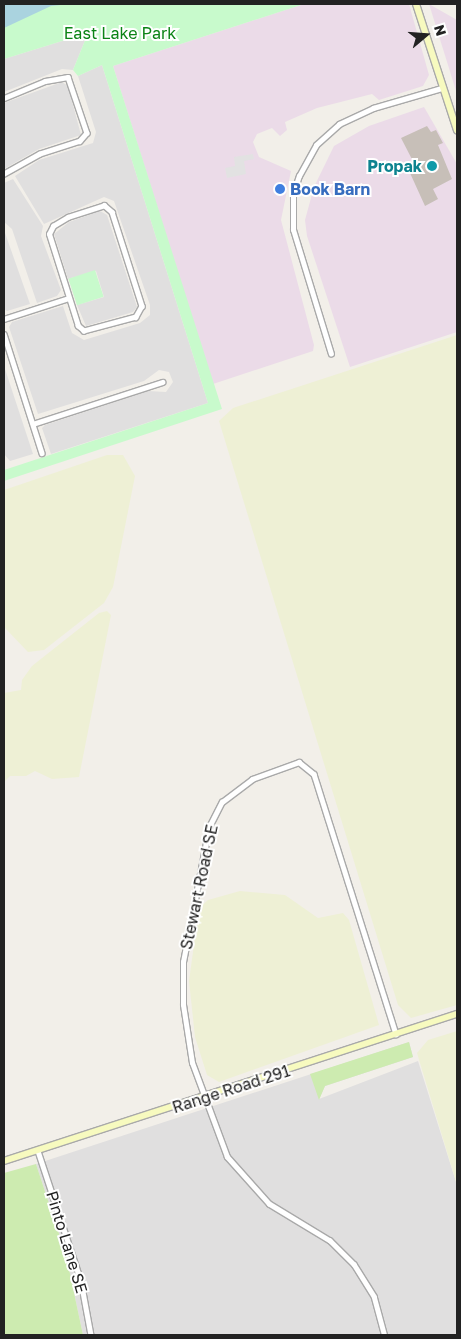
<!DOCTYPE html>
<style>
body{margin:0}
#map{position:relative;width:461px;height:1339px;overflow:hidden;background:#f2efe9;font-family:"Golos Text",sans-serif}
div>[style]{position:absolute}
.residential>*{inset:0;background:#e0dfdf}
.industrial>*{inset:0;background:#ebdbe8}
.farmland>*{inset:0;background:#eef0d5}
.grass>*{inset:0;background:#cdebb0}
.park>*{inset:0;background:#c8facc;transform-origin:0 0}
.parking>*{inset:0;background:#e2e2e2}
.water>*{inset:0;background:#aad3df}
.building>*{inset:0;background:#c7bfb8}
.roads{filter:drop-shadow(1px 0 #a9a9a9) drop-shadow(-1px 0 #a9a9a9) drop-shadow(0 1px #a9a9a9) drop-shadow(0 -1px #a9a9a9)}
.street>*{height:4.5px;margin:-2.25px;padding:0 2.25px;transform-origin:2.25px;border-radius:2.25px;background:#fff}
.secondary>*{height:6px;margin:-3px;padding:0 3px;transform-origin:3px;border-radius:3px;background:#f7fabf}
.dots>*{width:14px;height:14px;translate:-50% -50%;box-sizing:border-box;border:2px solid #fff;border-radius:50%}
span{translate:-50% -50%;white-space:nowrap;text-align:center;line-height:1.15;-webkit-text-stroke:4px #fff;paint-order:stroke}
.park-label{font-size:16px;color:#0c8416}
.culture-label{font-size:16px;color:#0d838f;font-weight:700}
.right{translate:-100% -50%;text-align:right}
.shop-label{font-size:16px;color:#366cbe;font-weight:700}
.left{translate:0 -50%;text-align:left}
.street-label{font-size:16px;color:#222}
.frame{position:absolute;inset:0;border:5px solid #222;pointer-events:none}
.north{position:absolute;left:401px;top:10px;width:50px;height:50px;-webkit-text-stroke:4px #fff;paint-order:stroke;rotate:72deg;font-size:14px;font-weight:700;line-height:20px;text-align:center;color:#222}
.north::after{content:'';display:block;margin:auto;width:18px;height:22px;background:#222;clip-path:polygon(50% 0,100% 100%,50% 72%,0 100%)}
</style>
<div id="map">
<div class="residential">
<div style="clip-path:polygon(88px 33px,73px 70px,62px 69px,4px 92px,4px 59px)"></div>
<div style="clip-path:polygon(102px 65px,208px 403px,51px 454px,42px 428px,45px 425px,148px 391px,166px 392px,173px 382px,169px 372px,159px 370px,144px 381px,38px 414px,9px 327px,12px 322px,63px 306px,72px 333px,84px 340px,140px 323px,150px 315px,150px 305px,114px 201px,104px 197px,44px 224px,15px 176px,39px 160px,93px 143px,96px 132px,78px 76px)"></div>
<div style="clip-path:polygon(62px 82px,68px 86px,81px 135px,39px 149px,4px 169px,4px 103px)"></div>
<div style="clip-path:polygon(13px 179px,43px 226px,41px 236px,61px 290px,57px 296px,37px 303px,12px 229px,4px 222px,4px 183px)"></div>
<div style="clip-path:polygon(100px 211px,107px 215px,137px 307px,133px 312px,86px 326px,77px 305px,104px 297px,96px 271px,68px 279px,54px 234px,69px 222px)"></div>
<div style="clip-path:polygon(4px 230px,30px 304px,7px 311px,4px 309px)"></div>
<div style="clip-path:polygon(4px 366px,33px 454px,10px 461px,4px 454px)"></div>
<div style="clip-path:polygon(409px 1042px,413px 1057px,325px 1086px,319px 1099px,418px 1061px,457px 1185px,457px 1335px,83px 1335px,66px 1255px,36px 1164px)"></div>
</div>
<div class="industrial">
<div style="clip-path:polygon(304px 4px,409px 4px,429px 75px,423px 86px,379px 100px,372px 94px,317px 108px,285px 122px,287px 130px,280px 136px,272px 128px,257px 134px,253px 142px,259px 157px,291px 171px,281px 220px,314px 345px,313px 351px,213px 384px,113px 66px)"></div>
<div style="clip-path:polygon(429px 4px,457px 20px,457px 94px)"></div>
<div style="clip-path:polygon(424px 107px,457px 164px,457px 332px,350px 367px,307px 236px,305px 220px,314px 187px,334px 146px,369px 126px)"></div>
</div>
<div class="farmland">
<div style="clip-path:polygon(457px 335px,457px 1005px,411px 1018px,398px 1005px,219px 421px,233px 408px)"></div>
<div style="clip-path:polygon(107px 455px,123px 455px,135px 476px,113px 587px,104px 603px,44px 650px,28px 652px,4px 627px,4px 490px)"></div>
<div style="clip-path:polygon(107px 611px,111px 615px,79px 777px,52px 779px,35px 771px,26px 776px,10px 776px,4px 782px,4px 693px,21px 690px,22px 680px,32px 666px,99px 613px)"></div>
<div style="clip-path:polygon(240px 891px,285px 895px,318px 918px,343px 913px,349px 920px,379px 1025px,219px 1082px,207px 1075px,195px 1037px,189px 981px,199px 908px,208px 900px)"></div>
<div style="clip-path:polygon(457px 1031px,457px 1185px,417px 1053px,428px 1040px)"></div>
</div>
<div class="grass">
<div style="clip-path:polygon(409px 1042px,413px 1057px,325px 1086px,319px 1100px,310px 1074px)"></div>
<div style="clip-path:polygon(36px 1164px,66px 1255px,83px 1335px,4px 1335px,4px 1173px)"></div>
</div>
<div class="park">
<div style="clip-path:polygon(4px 4px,304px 4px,113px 66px,222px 409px,4px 481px,4px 470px,208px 403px,102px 65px,78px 76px,73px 70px,88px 33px,4px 59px)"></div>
<div style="left:95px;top:270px;width:28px;height:28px;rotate:72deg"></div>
</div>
<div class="parking">
<div style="clip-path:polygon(253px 154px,254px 159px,244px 161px,246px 174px,227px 178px,225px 168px,235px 166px,234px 157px)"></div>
</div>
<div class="water">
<div style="clip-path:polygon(4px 4px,70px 4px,51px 6px,4px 28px)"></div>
</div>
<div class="building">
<div style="clip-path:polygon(427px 126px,431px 132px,436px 130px,443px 143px,438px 145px,452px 179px,433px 189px,438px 199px,425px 206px,410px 173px,417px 169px,401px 138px)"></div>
</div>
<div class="roads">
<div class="street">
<div style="left:4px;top:98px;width:44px;rotate:-22.5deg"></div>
<div style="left:45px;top:81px;width:23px;rotate:-10deg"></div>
<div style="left:68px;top:77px;width:59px;rotate:71.3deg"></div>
<div style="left:87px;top:133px;width:11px;rotate:131deg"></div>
<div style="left:80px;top:141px;width:42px;rotate:162deg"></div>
<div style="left:40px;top:154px;width:41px;rotate:150.9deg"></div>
<div style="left:104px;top:205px;width:11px;rotate:41deg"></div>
<div style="left:112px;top:212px;width:99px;rotate:72.3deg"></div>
<div style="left:142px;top:306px;width:13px;rotate:119deg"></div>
<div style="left:136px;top:317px;width:54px;rotate:164.9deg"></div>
<div style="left:84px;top:331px;width:8px;rotate:-140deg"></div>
<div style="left:78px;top:326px;width:96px;rotate:-107.5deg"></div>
<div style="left:49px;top:234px;width:9px;rotate:-63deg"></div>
<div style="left:53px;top:226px;width:17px;rotate:-31deg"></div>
<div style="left:68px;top:217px;width:38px;rotate:-18deg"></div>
<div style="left:4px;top:319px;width:68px;rotate:-17.9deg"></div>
<div style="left:4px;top:334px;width:125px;rotate:72.3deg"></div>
<div style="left:331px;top:354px;width:130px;rotate:-107deg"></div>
<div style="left:293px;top:230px;width:36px;rotate:-90deg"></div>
<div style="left:293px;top:194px;width:19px;rotate:-72deg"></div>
<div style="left:299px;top:176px;width:35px;rotate:-61deg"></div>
<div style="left:316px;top:145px;width:31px;rotate:-42deg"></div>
<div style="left:339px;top:124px;width:38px;rotate:-25deg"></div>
<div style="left:373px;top:108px;width:72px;rotate:-16.2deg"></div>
<div style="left:33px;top:424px;width:136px;rotate:-18deg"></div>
<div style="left:38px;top:1151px;width:137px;rotate:71.7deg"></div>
<div style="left:81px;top:1281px;width:55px;rotate:79.5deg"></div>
<div style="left:384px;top:1335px;width:39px;rotate:-105deg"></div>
<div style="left:374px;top:1297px;width:38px;rotate:-122deg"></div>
<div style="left:354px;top:1265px;width:34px;rotate:-135deg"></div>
<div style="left:330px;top:1241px;width:71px;rotate:-148.8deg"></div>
<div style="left:269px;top:1204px;width:63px;rotate:-131.8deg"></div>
<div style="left:227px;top:1157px;width:100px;rotate:-110.4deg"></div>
<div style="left:192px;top:1063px;width:59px;rotate:-98.8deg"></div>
<div style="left:183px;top:1005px;width:43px;rotate:-90deg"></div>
<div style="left:183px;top:962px;width:137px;rotate:-79.1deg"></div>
<div style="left:209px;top:827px;width:28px;rotate:-63deg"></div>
<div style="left:222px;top:802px;width:38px;rotate:-37deg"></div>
<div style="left:252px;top:779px;width:50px;rotate:-19.9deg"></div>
<div style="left:299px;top:762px;width:19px;rotate:39deg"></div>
<div style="left:314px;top:774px;width:273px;rotate:72.5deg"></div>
</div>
<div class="secondary">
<div style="left:416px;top:4px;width:133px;rotate:72deg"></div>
<div style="left:4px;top:1161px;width:476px;rotate:-18deg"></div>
</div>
</div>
<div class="dots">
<div style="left:432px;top:166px;background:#0f9aa8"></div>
<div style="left:280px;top:189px;background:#3f7fe0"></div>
</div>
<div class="park-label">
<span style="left:120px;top:33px">East Lake Park</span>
</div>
<div class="culture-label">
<span class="right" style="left:422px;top:166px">Propak</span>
</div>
<div class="shop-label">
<span class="left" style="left:290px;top:189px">Book Barn</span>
</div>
<div class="street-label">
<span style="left:199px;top:887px;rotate:-78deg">Stewart Road SE</span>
<span style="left:231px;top:1089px;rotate:-18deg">Range Road 291</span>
<span style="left:67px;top:1242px;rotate:73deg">Pinto Lane SE</span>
</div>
<div class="frame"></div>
<div class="north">N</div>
</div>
